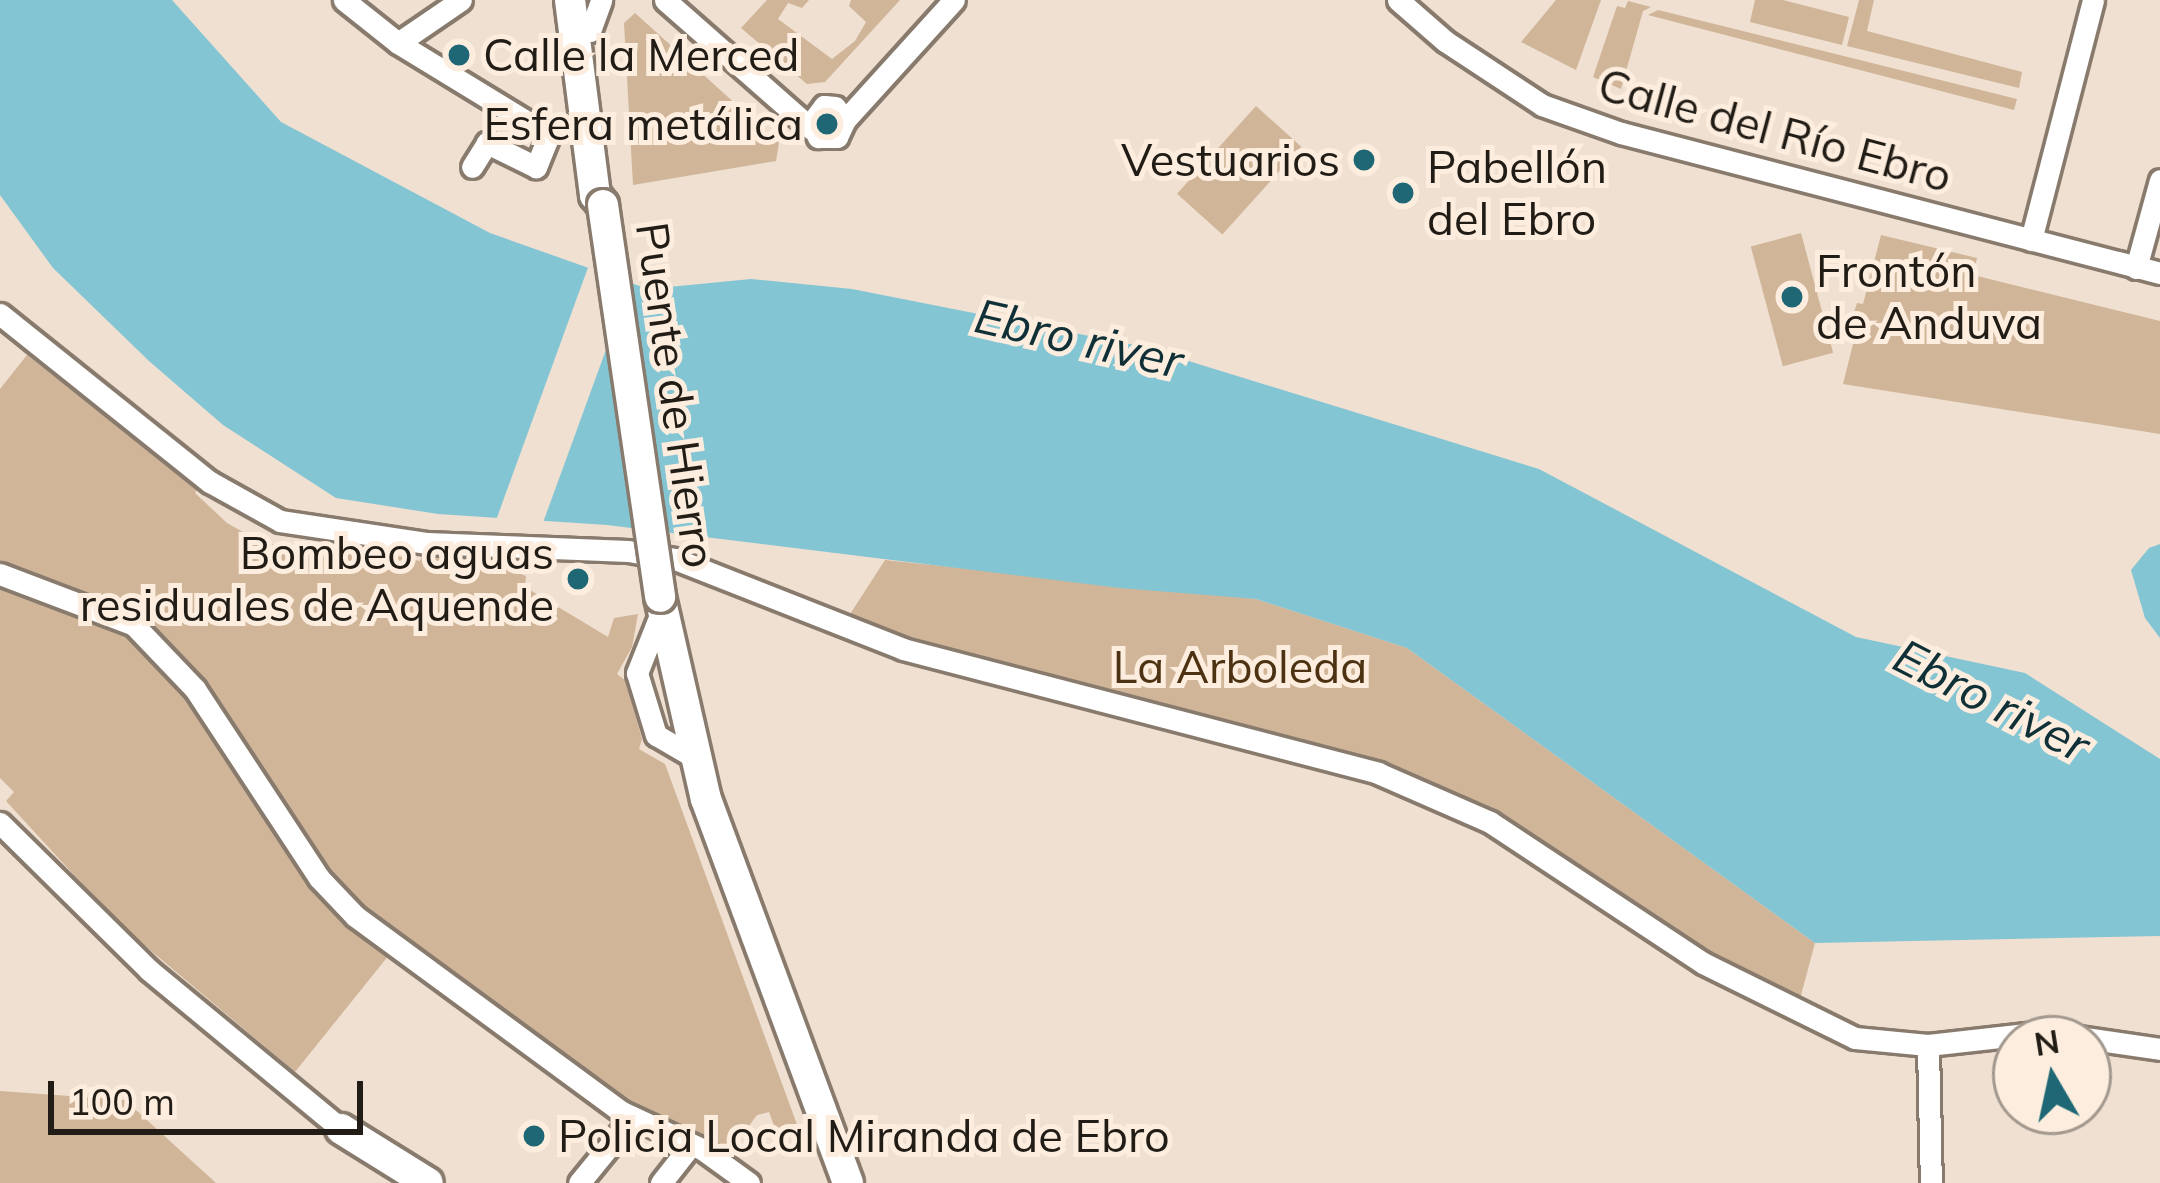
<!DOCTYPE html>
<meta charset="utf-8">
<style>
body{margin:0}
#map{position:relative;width:2160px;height:1183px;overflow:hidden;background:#efe0d1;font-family:Mulish,sans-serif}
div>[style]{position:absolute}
.green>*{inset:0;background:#d0b599;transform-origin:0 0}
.water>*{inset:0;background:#84c5d4}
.pier>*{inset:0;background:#efe0d1;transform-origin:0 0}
.roads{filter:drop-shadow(3px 0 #887b6d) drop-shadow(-3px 0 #887b6d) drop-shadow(0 3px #887b6d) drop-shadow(0 -3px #887b6d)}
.minor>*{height:21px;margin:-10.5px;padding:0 10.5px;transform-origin:10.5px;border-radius:10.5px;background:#fff}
.secondary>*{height:30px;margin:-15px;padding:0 15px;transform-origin:15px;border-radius:15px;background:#fff}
.bridges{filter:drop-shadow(3px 0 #887b6d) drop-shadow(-3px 0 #887b6d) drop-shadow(0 3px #887b6d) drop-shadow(0 -3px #887b6d)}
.secondary-bridge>*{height:30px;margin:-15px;padding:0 15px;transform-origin:15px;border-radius:15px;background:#fff}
.dots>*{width:33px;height:33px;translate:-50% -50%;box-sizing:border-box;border:6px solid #fcedde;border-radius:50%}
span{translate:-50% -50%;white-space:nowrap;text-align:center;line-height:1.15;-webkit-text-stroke:10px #fcedde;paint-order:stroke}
.poi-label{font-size:45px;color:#211c16}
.left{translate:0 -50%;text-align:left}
.right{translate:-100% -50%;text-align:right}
.street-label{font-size:45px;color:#211c16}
.park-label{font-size:45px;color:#4c3212}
.water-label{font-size:48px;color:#103037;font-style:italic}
.north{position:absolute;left:1992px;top:1015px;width:120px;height:120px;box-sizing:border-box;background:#fcedde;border:3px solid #a4998e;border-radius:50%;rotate:351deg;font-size:33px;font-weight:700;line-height:48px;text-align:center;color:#211c16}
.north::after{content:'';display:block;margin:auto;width:42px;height:54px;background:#1f6775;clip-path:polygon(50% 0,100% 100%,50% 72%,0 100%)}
.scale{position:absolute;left:48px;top:1081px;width:315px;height:54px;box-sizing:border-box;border:6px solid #211c16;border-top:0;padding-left:15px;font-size:36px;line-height:42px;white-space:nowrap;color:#211c16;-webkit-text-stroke:9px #fcedde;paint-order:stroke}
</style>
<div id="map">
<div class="green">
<div style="clip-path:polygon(767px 0,809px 0,802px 8px,788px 3px,778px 19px,832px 59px,855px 41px,866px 22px,849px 6px,851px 0,900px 0,825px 82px,807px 84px,741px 28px)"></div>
<div style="clip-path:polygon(1556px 0,1601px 0,1576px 70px,1521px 42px)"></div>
<div style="clip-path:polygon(1755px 0,1783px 0,1849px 17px,1842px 45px,1750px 22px)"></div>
<div style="clip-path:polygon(1859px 0,1874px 0,1867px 31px,2022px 72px,2019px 88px,1847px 46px)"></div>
<div style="clip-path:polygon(1628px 1px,1651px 7px,1643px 11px,1621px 89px,1593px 77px,1617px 6px,1625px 8px)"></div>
<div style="clip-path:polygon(1658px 10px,2017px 99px,2014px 110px,1648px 15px)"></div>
<div style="clip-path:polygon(635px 13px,779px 143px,776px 161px,633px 185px,624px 23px)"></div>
<div style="left:1256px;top:106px;width:61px;height:118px;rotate:42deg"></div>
<div style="left:1801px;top:233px;width:124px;height:52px;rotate:75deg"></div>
<div style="clip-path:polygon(1881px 235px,1977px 258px,1973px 275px,2160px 321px,2160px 434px,1843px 384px,1857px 328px,1850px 325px,1857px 303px,1863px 304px)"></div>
<div style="clip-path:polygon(27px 355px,198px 488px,195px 493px,227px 523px,250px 536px,277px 546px,362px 548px,420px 561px,422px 555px,483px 560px,526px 576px,525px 587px,608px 637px,614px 618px,638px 614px,632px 647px,617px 674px,626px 681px,642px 739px,639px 749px,665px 764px,799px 1130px,780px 1142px,769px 1112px,757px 1115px,728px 1154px,643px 1115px,344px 896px,259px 773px,111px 605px,0 567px,0 389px)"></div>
<div style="clip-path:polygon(885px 560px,1256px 599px,1407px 648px,1815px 943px,1796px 1014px,1450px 801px,843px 625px)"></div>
<div style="clip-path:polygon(0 581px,126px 627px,186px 691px,347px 918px,389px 955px,295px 1072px,118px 923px,6px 801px,14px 792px,0 778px)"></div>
<div style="clip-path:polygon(0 1091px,125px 1100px,216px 1183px,0 1183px)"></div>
</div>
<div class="water">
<div style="clip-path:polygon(0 0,172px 0,281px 122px,490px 233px,648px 289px,751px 279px,852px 289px,1140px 346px,1539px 469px,1856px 637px,2025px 673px,2160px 759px,2160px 936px,1815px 943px,1407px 648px,1256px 599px,1120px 588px,607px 525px,438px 514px,336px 498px,223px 425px,149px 361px,53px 268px,0 195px)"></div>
<div style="clip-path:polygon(2160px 544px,2160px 638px,2145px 618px,2131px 570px,2149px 548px)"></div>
</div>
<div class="pier">
<div style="left:590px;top:262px;width:45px;height:275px;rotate:20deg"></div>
</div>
<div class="roads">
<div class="minor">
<div style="left:344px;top:0;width:69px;rotate:38.5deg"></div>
<div style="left:398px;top:43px;width:177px;rotate:31.4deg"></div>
<div style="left:549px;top:135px;width:35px;rotate:112deg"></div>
<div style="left:536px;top:167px;width:55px;rotate:-153.9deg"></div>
<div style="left:487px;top:143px;width:28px;rotate:122deg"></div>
<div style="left:665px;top:0;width:196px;rotate:41.3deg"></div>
<div style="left:1398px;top:0;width:62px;rotate:41.1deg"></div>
<div style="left:1445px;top:41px;width:116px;rotate:33.4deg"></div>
<div style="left:1542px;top:105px;width:84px;rotate:19.5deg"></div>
<div style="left:1621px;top:133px;width:557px;rotate:14.56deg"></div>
<div style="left:590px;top:31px;width:33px;rotate:-70deg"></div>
<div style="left:398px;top:43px;width:76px;rotate:-34.3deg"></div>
<div style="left:845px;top:120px;width:16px;rotate:-128deg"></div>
<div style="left:835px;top:107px;width:11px;rotate:-175deg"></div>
<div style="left:824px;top:106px;width:21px;rotate:127deg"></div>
<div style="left:811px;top:123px;width:16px;rotate:63deg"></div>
<div style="left:818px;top:137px;width:19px"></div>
<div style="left:837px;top:137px;width:19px;rotate:-65deg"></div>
<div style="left:845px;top:120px;width:162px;rotate:-47.8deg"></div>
<div style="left:2031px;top:240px;width:248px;rotate:-75.5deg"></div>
<div style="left:2136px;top:268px;width:91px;rotate:-74.7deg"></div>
<div style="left:0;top:314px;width:269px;rotate:38.7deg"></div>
<div style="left:210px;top:482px;width:80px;rotate:29.1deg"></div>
<div style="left:280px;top:521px;width:149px;rotate:8.5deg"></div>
<div style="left:427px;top:543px;width:201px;rotate:2.3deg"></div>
<div style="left:628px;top:551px;width:48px;rotate:9.7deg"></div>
<div style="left:675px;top:559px;width:245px;rotate:21.5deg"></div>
<div style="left:903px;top:649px;width:491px;rotate:14.6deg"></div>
<div style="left:1378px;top:773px;width:122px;rotate:23.6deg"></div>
<div style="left:1490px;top:822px;width:255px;rotate:33.5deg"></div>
<div style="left:1703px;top:963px;width:169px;rotate:26.3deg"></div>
<div style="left:1855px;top:1038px;width:73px;rotate:5.5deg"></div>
<div style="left:1928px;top:1045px;width:117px;rotate:-6.4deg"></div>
<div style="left:2044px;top:1032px;width:117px;rotate:8.3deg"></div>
<div style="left:0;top:574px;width:143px;rotate:20.8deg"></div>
<div style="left:134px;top:625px;width:88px;rotate:46.4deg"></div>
<div style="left:195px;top:689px;width:226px;rotate:56.7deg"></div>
<div style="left:319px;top:878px;width:52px;rotate:46.5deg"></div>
<div style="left:355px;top:916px;width:331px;rotate:36.3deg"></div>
<div style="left:622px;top:1112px;width:88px;rotate:24.8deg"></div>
<div style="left:702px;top:1149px;width:58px;rotate:35.9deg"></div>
<div style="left:662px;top:610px;width:68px;rotate:111.6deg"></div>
<div style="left:637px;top:673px;width:65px;rotate:73deg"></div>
<div style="left:656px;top:735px;width:44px;rotate:30.1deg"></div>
<div style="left:0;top:823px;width:209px;rotate:44.6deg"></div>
<div style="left:149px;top:970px;width:249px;rotate:39.6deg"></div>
<div style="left:1928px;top:1045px;width:138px;rotate:88.8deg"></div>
<div style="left:579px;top:1183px;width:85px;rotate:-50.7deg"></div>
<div style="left:661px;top:1183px;width:47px;rotate:-51.9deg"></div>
</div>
<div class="secondary">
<div style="left:570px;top:0;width:197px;rotate:82.7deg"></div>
<div style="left:595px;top:195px;width:13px;rotate:51deg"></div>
<div style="left:660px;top:597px;width:207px;rotate:77.2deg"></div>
<div style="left:706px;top:799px;width:409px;rotate:69.7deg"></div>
<div style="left:341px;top:1129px;width:102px;rotate:31.8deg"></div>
</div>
</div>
<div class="bridges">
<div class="secondary-bridge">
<div style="left:603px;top:205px;width:396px;rotate:81.7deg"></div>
</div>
</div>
<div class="dots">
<div style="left:459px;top:55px;background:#1f6775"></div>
<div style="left:827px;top:124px;background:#1f6775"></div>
<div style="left:1364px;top:160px;background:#1f6775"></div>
<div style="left:1403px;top:193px;background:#1f6775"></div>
<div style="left:1792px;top:297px;background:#1f6775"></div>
<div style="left:578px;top:579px;background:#1f6775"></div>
<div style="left:534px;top:1136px;background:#1f6775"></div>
</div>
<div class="poi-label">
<span class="left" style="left:483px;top:55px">Calle la Merced</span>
<span class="right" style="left:803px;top:124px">Esfera metálica</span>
<span class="right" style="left:1340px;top:160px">Vestuarios</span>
<span class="left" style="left:1427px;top:193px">Pabellón<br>del Ebro</span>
<span class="left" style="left:1816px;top:297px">Frontón<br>de Anduva</span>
<span class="right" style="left:554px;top:579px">Bombeo aguas<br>residuales de Aquende</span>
<span class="left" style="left:558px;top:1136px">Policia Local Miranda de Ebro</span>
</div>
<div class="street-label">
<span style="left:1775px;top:130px;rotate:15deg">Calle del Río Ebro</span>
<span style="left:676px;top:395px;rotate:82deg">Puente de Hierro</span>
</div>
<div class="park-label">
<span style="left:1240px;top:667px">La Arboleda</span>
</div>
<div class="water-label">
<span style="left:1079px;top:338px;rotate:13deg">Ebro river</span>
<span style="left:1992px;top:700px;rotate:27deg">Ebro river</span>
</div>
<div class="north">N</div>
<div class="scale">100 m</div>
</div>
